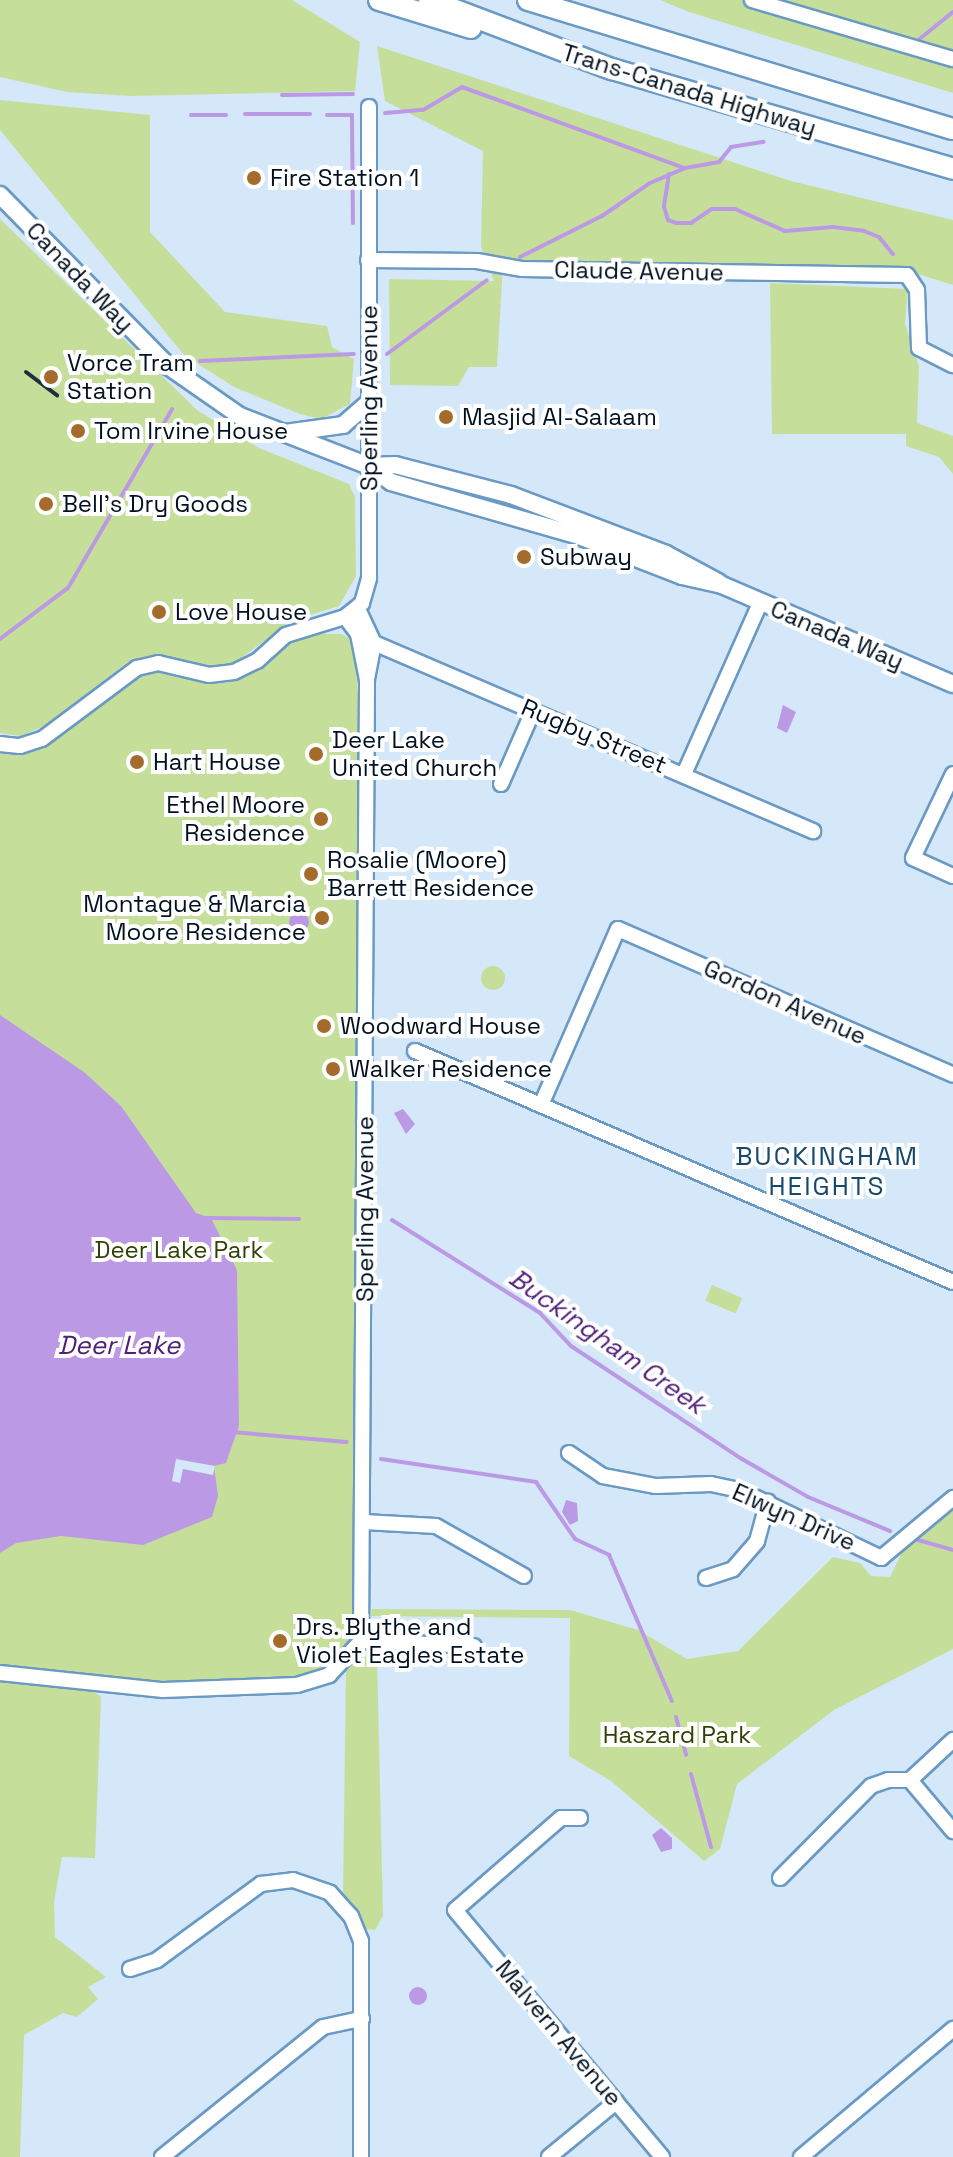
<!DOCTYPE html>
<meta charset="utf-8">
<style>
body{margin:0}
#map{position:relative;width:953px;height:2157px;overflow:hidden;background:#d4e8fa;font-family:"Space Grotesk",sans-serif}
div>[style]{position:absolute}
.green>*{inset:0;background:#c5df9b;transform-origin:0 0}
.round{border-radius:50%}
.water>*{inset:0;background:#bc99e5}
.pier>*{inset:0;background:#d4e8fa}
.stream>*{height:4px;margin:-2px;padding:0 2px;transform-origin:2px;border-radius:2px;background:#bc99e5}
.roads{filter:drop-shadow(2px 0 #6a9ac4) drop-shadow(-2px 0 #6a9ac4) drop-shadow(0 2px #6a9ac4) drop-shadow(0 -2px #6a9ac4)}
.minor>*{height:14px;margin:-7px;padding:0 7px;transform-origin:7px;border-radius:7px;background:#fff}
.major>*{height:16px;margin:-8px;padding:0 8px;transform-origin:8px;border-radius:8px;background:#fff}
.highway>*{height:20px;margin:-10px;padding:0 10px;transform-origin:10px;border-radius:10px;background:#fff}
.rail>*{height:4px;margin:-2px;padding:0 2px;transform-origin:2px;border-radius:2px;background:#1f2f40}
.dots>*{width:22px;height:22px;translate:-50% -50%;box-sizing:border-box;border:4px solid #fff;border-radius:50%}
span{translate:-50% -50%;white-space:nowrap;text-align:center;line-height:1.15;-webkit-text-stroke:8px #fff;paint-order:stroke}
.street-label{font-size:24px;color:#011121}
.poi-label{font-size:24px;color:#011121}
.left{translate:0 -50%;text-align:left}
.right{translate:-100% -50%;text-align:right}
.park-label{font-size:24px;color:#304203}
.neighbourhood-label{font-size:26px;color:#17486d;letter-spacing:2px}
.water-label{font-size:26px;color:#502078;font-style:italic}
</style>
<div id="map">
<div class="green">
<div style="clip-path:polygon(0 0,292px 0,360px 42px,355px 91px,131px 96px,67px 92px,0 77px)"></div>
<div style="clip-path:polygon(660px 0,953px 0,953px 93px,689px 12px)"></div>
<div style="clip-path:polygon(377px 46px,791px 181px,953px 220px,953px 285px,905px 270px,503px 264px,497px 367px,469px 367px,458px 386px,390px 385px,389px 279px,494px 281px,481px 246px,483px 151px,385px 101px)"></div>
<div style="clip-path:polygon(0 100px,150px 115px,150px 232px,225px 312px,327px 326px,332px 347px,354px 359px,350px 404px,321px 419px,300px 414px,234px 387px,184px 355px,0 130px)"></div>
<div style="clip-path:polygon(0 219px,197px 410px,259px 448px,349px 484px,355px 497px,356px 576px,339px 606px,291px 621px,232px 665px,202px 667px,155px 655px,129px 661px,44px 726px,21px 736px,0 733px)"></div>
<div style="clip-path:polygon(770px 283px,908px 289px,905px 324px,919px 366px,917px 423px,953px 436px,953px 474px,939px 457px,906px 446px,906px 434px,772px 434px)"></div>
<div style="clip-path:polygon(319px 634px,342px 634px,354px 642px,360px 723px,353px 1635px,331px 1663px,303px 1677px,167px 1682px,0 1672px,0 754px,37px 751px,140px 674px,167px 671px,225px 683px,257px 671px,298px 638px)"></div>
<div class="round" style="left:481px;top:966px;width:24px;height:24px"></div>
<div style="left:712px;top:1285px;width:33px;height:17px;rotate:23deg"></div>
<div style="clip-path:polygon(953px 1508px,953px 1649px,834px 1710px,737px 1784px,720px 1849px,704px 1861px,611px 1781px,569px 1756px,570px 1618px,371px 1616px,372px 1609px,570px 1610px,638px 1630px,687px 1659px,738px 1651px,833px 1557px,860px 1563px,871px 1576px,890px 1577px,904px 1548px)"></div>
<div style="clip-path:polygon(377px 1654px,383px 1916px,375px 1930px,365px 1929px,343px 1893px,346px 1671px,360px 1656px)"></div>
<div style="clip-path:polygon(0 1679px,86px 1686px,101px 1697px,95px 1858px,62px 1857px,54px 1902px,55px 1937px,106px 1977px,88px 1987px,98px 1999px,77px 2017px,63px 2013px,24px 2035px,20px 2157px,0 2157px)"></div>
</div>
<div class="water">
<div style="clip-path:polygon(783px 705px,796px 712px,787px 733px,777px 728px)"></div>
<div class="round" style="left:289px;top:912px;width:20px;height:20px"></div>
<div style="clip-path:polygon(0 1015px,84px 1072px,121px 1106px,196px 1213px,211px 1218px,237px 1270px,239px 1426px,226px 1463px,214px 1466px,218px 1496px,212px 1517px,143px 1545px,61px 1536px,16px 1543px,0 1553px)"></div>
<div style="clip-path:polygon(403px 1109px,415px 1124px,406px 1134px,394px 1113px)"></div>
<div style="clip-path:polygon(566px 1500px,577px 1503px,578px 1521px,570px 1525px,562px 1512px)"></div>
<div style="clip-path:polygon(661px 1828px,672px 1838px,672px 1849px,661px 1852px,652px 1835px)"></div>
<div class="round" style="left:409px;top:1987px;width:18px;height:18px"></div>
</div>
<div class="pier">
<div style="clip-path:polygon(176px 1459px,215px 1466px,213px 1475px,183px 1469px,180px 1483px,172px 1481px)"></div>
</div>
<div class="stream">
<div style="left:917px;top:41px;width:46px;rotate:-38.9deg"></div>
<div style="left:282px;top:95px;width:71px;rotate:-0.8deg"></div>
<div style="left:385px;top:113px;width:38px;rotate:-5deg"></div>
<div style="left:423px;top:110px;width:45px;rotate:-30.5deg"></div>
<div style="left:462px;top:87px;width:237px;rotate:20deg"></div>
<div style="left:245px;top:114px;width:65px"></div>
<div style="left:191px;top:115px;width:35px"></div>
<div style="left:327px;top:115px;width:25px"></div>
<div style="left:352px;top:115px;width:108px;rotate:89.5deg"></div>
<div style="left:669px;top:174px;width:33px;rotate:99deg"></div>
<div style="left:664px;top:207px;width:14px;rotate:73deg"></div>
<div style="left:668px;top:220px;width:9px;rotate:21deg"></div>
<div style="left:676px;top:223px;width:15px"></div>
<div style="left:691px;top:223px;width:25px;rotate:-34deg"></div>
<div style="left:712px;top:209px;width:23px"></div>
<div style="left:735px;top:209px;width:55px;rotate:23.7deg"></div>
<div style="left:785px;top:231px;width:48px;rotate:-4.8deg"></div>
<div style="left:833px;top:227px;width:31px;rotate:7deg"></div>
<div style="left:864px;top:231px;width:16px;rotate:22deg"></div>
<div style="left:879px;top:237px;width:22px;rotate:51deg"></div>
<div style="left:520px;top:257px;width:92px;rotate:-26.6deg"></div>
<div style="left:602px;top:216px;width:58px;rotate:-34.5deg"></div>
<div style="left:650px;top:183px;width:38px;rotate:-23deg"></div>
<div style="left:685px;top:168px;width:35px;rotate:-10deg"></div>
<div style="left:719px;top:162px;width:19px;rotate:-51deg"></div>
<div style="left:731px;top:147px;width:33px;rotate:-9deg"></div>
<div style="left:387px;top:354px;width:124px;rotate:-36.5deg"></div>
<div style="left:200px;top:361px;width:154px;rotate:-2.6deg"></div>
<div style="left:0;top:639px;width:85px;rotate:-36.9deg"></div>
<div style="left:68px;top:588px;width:207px;rotate:-59.8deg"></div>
<div style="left:206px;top:1218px;width:93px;rotate:0.6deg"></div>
<div style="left:392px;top:1220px;width:175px;rotate:32.1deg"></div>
<div style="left:540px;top:1313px;width:45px;rotate:46.8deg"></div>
<div style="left:571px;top:1346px;width:205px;rotate:33.5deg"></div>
<div style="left:742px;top:1459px;width:76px;rotate:29.9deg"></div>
<div style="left:808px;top:1497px;width:89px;rotate:22.5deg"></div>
<div style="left:232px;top:1432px;width:115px;rotate:5deg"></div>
<div style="left:381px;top:1459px;width:157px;rotate:8.4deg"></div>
<div style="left:536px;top:1482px;width:69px;rotate:55.6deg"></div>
<div style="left:575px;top:1539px;width:38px;rotate:25deg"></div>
<div style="left:609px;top:1555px;width:159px;rotate:66.7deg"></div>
<div style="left:918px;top:1540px;width:36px;rotate:16deg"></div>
<div style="left:676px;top:1717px;width:39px;rotate:75deg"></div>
<div style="left:691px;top:1774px;width:76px;rotate:74.7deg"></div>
</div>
<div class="roads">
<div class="minor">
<div style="left:752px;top:0;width:209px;rotate:16.4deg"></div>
<div style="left:368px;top:260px;width:109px;rotate:0.5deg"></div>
<div style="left:477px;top:261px;width:46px;rotate:10.1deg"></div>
<div style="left:522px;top:269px;width:385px;rotate:0.9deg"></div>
<div style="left:907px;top:275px;width:18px;rotate:56deg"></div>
<div style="left:917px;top:290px;width:58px;rotate:88deg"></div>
<div style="left:919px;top:348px;width:38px;rotate:27deg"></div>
<div style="left:358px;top:609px;width:38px;rotate:65deg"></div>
<div style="left:374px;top:643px;width:38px;rotate:101deg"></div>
<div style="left:374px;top:643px;width:478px;rotate:23.2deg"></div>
<div style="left:0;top:744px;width:20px;rotate:6deg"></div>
<div style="left:20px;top:746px;width:23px;rotate:-18deg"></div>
<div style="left:42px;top:739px;width:119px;rotate:-36.8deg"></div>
<div style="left:137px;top:668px;width:22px;rotate:-13deg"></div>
<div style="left:158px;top:663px;width:52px;rotate:13.2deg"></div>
<div style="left:209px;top:675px;width:25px;rotate:-7deg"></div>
<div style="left:234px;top:672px;width:25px;rotate:-26deg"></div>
<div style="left:257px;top:661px;width:39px;rotate:-42deg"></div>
<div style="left:286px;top:635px;width:62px;rotate:-17deg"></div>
<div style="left:345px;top:617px;width:22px;rotate:-39deg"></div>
<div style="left:362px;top:603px;width:26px;rotate:-74deg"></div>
<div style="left:369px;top:578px;width:471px;rotate:-90deg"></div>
<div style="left:684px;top:774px;width:187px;rotate:-66deg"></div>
<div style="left:953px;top:774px;width:93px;rotate:115.5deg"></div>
<div style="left:913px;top:858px;width:44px;rotate:24.2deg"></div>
<div style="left:501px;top:784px;width:80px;rotate:-66.3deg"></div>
<div style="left:415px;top:1051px;width:585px;rotate:23.24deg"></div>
<div style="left:541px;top:1105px;width:192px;rotate:-66.4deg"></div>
<div style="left:618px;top:929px;width:365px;rotate:23.5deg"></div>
<div style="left:569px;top:1453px;width:41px;rotate:34.1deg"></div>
<div style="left:603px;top:1476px;width:54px;rotate:10.7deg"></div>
<div style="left:656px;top:1486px;width:55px;rotate:-2.1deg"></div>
<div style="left:711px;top:1484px;width:30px;rotate:12deg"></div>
<div style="left:740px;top:1490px;width:157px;rotate:25.7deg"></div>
<div style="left:881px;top:1558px;width:94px;rotate:-39.8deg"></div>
<div style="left:364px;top:1522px;width:72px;rotate:3.2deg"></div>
<div style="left:436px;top:1526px;width:101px;rotate:29.6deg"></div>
<div style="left:706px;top:1578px;width:28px;rotate:-18deg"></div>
<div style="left:733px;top:1569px;width:37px;rotate:-49deg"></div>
<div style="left:757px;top:1541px;width:41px;rotate:-74.6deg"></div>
<div style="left:361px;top:1641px;width:113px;rotate:2.5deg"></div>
<div style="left:0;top:1673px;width:164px;rotate:6deg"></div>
<div style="left:163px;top:1690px;width:134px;rotate:-2.1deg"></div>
<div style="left:297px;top:1685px;width:34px;rotate:-17deg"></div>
<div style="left:329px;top:1675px;width:47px;rotate:-46.7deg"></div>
<div style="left:361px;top:1641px;width:961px;rotate:-89.64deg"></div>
<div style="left:367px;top:680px;width:47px;rotate:-101.1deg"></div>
<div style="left:358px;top:634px;width:21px;rotate:-127deg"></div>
<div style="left:910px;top:1780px;width:67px;rotate:49.9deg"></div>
<div style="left:580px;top:1818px;width:19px;rotate:180deg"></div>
<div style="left:561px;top:1818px;width:140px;rotate:139deg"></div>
<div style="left:455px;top:1910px;width:322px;rotate:50deg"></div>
<div style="left:780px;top:1878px;width:129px;rotate:-45.3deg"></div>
<div style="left:871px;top:1786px;width:18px;rotate:-19deg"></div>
<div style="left:888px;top:1780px;width:22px"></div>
<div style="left:910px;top:1780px;width:59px;rotate:-42.9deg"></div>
<div style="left:130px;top:1969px;width:28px;rotate:-18deg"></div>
<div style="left:157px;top:1960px;width:129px;rotate:-36.2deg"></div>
<div style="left:261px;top:1884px;width:32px;rotate:-7deg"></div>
<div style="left:293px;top:1880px;width:39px;rotate:19deg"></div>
<div style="left:330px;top:1893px;width:31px;rotate:48deg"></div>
<div style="left:351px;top:1916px;width:27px;rotate:68deg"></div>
<div style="left:361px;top:1941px;width:216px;rotate:90deg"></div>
<div style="left:162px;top:2157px;width:207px;rotate:-38.9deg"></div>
<div style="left:323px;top:2027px;width:40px;rotate:-12deg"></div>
<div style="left:549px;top:2157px;width:87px;rotate:-39.4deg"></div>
<div style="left:801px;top:2157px;width:199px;rotate:-40.1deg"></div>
</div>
<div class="major">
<div style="left:0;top:195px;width:240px;rotate:45.5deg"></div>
<div style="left:168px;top:366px;width:88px;rotate:34.8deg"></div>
<div style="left:240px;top:416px;width:138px;rotate:21.2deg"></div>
<div style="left:369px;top:466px;width:27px;rotate:36deg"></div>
<div style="left:391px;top:482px;width:196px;rotate:16deg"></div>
<div style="left:579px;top:536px;width:110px;rotate:21.2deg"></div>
<div style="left:682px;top:576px;width:41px;rotate:12.7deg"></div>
<div style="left:722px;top:585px;width:251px;rotate:23.2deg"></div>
<div style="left:285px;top:433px;width:59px;rotate:-7.9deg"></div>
<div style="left:343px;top:425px;width:35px;rotate:-41deg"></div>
<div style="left:369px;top:466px;width:26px;rotate:-2deg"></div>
<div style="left:395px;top:465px;width:120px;rotate:14.5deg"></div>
<div style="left:511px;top:495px;width:166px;rotate:20.8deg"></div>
<div style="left:666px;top:554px;width:59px;rotate:28.3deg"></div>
</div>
<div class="highway">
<div style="left:379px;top:0;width:96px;rotate:16.9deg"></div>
<div style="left:429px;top:0;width:196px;rotate:20.7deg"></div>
<div style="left:612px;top:69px;width:355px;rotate:16.3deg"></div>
<div style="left:528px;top:0;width:444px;rotate:16.9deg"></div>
</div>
</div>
<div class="rail">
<div style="left:26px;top:372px;width:39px;rotate:37deg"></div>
</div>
<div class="dots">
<div style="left:254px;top:178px;background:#a56b2b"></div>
<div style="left:51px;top:377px;background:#a56b2b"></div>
<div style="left:446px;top:417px;background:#a56b2b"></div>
<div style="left:78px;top:431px;background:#a56b2b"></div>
<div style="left:46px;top:504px;background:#a56b2b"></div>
<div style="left:524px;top:557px;background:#a56b2b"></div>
<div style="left:159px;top:612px;background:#a56b2b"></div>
<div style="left:316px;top:754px;background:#a56b2b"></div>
<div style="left:137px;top:762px;background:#a56b2b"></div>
<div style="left:321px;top:819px;background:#a56b2b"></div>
<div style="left:311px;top:874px;background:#a56b2b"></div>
<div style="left:322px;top:918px;background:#a56b2b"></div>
<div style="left:324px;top:1026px;background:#a56b2b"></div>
<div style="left:333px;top:1069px;background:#a56b2b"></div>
<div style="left:280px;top:1641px;background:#a56b2b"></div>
</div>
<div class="street-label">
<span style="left:689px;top:90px;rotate:17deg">Trans-Canada Highway</span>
<span style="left:639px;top:271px;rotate:1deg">Claude Avenue</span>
<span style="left:80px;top:277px;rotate:46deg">Canada Way</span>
<span style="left:369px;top:398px;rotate:-90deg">Sperling Avenue</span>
<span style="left:837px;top:635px;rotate:23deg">Canada Way</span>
<span style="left:594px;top:736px;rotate:23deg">Rugby Street</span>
<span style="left:785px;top:1002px;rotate:24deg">Gordon Avenue</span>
<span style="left:365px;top:1209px;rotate:-90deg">Sperling Avenue</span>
<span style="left:794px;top:1517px;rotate:24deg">Elwyn Drive</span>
<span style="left:559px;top:2033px;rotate:50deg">Malvern Avenue</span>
</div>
<div class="poi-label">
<span class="left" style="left:270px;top:178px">Fire Station 1</span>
<span class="left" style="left:67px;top:377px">Vorce Tram<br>Station</span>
<span class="left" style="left:462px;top:417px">Masjid Al-Salaam</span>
<span class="left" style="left:94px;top:431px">Tom Irvine House</span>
<span class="left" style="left:62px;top:504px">Bell’s Dry Goods</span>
<span class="left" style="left:540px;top:557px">Subway</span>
<span class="left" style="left:175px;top:612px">Love House</span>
<span class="left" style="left:332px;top:754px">Deer Lake<br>United Church</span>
<span class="left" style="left:153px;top:762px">Hart House</span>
<span class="right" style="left:305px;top:819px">Ethel Moore<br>Residence</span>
<span class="left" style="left:327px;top:874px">Rosalie (Moore)<br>Barrett Residence</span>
<span class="right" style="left:306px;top:918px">Montague &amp; Marcia<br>Moore Residence</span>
<span class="left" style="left:340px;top:1026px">Woodward House</span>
<span class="left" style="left:349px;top:1069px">Walker Residence</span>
<span class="left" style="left:296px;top:1641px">Drs. Blythe and<br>Violet Eagles Estate</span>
</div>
<div class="park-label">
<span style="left:179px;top:1250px">Deer Lake Park</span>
<span style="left:677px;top:1735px">Haszard Park</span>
</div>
<div class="neighbourhood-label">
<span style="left:827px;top:1172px">BUCKINGHAM<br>HEIGHTS</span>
</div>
<div class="water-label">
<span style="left:607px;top:1342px;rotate:35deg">Buckingham Creek</span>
<span style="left:119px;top:1346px">Deer Lake</span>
</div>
</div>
